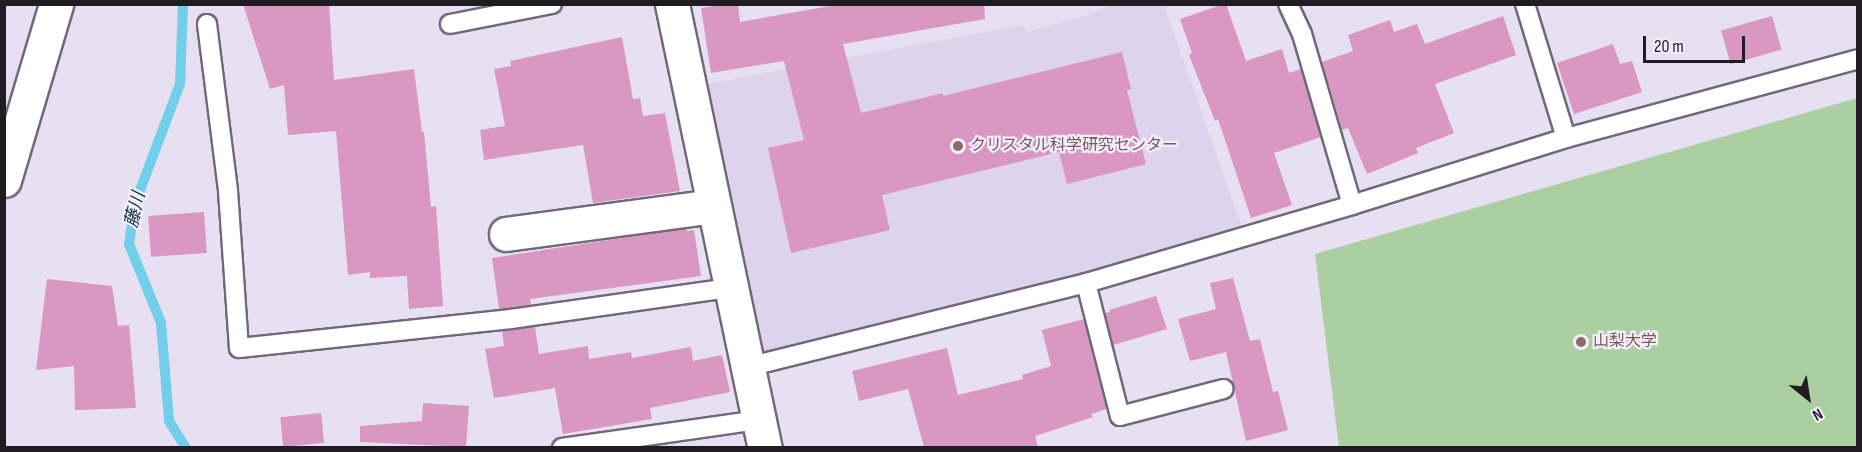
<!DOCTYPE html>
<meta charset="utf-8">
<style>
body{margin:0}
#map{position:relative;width:1862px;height:452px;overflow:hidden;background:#e7dff2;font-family:"Sofia Sans Condensed","Noto Sans JP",sans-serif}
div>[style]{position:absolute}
.built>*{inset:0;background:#ded3ed}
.green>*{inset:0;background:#abcfa0}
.stream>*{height:10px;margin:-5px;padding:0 5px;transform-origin:5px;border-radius:5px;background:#71cfe9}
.building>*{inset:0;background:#da97c1;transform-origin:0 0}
.roads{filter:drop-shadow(2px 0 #706979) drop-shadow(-2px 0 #706979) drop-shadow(0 2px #706979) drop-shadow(0 -2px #706979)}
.lane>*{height:18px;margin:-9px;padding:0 9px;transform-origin:9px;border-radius:9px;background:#fff}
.street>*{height:33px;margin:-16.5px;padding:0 16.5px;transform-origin:16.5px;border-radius:16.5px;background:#fff}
.dots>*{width:16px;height:16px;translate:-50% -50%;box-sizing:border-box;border:3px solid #f4edfd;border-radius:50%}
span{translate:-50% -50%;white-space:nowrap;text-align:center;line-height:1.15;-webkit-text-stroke:4.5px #f4edfd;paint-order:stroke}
.education-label{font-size:16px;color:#785e54}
.left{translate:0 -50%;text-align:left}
.water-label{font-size:18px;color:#04333e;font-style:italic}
.frame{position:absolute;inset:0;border:6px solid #1f1c22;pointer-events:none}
.north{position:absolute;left:1778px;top:368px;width:60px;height:60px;-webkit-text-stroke:4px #f4edfd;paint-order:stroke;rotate:150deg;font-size:16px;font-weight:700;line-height:24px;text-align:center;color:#1f1c22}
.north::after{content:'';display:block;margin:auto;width:21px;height:27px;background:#1f1c22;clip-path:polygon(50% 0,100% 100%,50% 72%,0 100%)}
.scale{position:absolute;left:1643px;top:36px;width:102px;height:27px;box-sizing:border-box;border:3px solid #1f1c22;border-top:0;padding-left:8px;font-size:18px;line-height:21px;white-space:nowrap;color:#1f1c22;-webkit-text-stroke:4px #f4edfd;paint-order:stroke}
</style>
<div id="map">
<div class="built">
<div style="clip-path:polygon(1113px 5px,1164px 5px,1245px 236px,747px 367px,690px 87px,1023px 25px,1027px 32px,1088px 15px)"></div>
</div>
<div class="green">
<div style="clip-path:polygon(1857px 98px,1857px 447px,1339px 447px,1315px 254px)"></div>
</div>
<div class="stream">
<div style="left:183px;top:4px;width:80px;rotate:92.1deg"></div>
<div style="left:180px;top:84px;width:128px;rotate:110.6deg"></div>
<div style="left:135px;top:204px;width:40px;rotate:98.5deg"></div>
<div style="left:129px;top:244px;width:85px;rotate:67.9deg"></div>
<div style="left:161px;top:323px;width:98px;rotate:85.3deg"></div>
<div style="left:169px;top:421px;width:32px;rotate:58deg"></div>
</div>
<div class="building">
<div style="clip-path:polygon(243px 4px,329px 4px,334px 80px,414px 69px,422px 132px,424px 132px,431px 207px,436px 206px,443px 306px,409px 309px,407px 276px,370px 278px,370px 272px,348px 275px,336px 131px,288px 135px,284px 85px,270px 89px)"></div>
<div style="clip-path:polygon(726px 4px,738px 4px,740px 22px,841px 4px,984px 4px,985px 19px,843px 44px,861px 113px,943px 93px,943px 96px,1122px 52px,1131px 89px,1127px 90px,1146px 164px,1067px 184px,1059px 152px,882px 195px,890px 230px,791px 253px,768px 148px,804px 140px,784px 61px,711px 73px,701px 8px)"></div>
<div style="clip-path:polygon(1224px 4px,1226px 4px,1246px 61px,1282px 49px,1289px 73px,1301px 69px,1321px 137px,1274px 153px,1292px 205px,1251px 218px,1218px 119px,1215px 121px,1189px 55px,1192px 53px,1180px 19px)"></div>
<div style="clip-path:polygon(1503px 16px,1516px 55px,1435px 84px,1454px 133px,1416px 148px,1418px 153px,1367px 174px,1348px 128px,1342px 130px,1322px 62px,1353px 51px,1348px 35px,1390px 20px,1394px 32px,1417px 24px,1425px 44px)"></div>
<div style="left:1772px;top:16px;width:35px;height:53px;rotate:74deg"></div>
<div style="clip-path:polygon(622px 37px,633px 99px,640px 98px,643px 116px,665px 113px,680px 191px,593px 203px,583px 145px,484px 160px,480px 130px,505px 126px,494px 69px,511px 66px,510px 61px)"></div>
<div style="clip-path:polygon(1613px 44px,1620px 64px,1632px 61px,1642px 92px,1574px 114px,1557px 63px)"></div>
<div style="left:204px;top:212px;width:41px;height:56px;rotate:86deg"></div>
<div style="clip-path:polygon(687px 228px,687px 231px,694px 230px,701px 276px,530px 299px,531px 305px,499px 309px,492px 258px)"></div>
<div style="clip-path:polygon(1233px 278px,1250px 341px,1260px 339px,1273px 392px,1278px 391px,1288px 430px,1246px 441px,1226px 352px,1190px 361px,1178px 319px,1216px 309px,1210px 283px)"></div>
<div style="clip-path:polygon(47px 279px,112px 286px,118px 326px,129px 325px,136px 408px,75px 410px,74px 366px,36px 370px)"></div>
<div style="clip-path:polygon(1156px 296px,1167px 329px,1113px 345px,1105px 313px,1110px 312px,1109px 310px)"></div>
<div style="clip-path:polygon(1084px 319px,1107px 409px,1091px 414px,1093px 417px,1035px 436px,1038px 447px,924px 447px,908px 389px,859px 401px,852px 371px,947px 348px,958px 395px,1023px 379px,1022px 375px,1051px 366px,1042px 330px)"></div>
<div style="clip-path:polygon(535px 327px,539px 354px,588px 346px,589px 359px,631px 352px,632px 358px,691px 347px,693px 361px,722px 355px,730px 392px,650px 408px,652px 419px,563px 434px,555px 388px,494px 398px,485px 349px,504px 346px,502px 331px)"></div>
<div style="clip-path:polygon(423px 403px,469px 406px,466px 447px,360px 442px,360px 426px,422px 421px)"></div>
<div style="left:321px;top:413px;width:30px;height:41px;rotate:84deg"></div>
</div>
<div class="roads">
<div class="lane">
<div style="left:1288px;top:4px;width:33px;rotate:65deg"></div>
<div style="left:1302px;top:34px;width:178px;rotate:73.7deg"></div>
<div style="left:1525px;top:4px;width:140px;rotate:73deg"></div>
<div style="left:207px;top:24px;width:168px;rotate:82.8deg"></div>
<div style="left:228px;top:191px;width:157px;rotate:86deg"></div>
<div style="left:239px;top:348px;width:274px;rotate:-6.1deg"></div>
<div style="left:511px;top:319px;width:221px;rotate:-8.1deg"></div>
<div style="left:450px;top:24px;width:104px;rotate:-11.1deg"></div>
<div style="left:1086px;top:283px;width:137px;rotate:75.7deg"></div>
<div style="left:1120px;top:416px;width:107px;rotate:-14.6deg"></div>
<div style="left:747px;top:367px;width:349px;rotate:-13.9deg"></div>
<div style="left:1086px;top:283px;width:277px;rotate:-16.3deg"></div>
<div style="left:1352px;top:205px;width:224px;rotate:-17.4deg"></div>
<div style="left:1566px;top:138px;width:302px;rotate:-15.1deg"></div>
<div style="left:562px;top:448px;width:199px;rotate:-8.1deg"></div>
</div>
<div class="street">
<div style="left:672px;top:4px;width:454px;rotate:78.2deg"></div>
<div style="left:4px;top:180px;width:184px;rotate:-73.5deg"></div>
<div style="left:506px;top:234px;width:209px;rotate:-7.7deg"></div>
</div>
</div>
<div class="dots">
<div style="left:958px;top:146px;background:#8d6e63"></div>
<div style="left:1581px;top:342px;background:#8d6e63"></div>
</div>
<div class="education-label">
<span class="left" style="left:970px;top:146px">クリスタル科学研究センター</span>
<span class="left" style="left:1593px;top:342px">山梨大学</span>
</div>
<div class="water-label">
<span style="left:136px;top:210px;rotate:-77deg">藤川</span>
</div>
<div class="frame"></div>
<div class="north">N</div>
<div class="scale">20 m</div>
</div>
